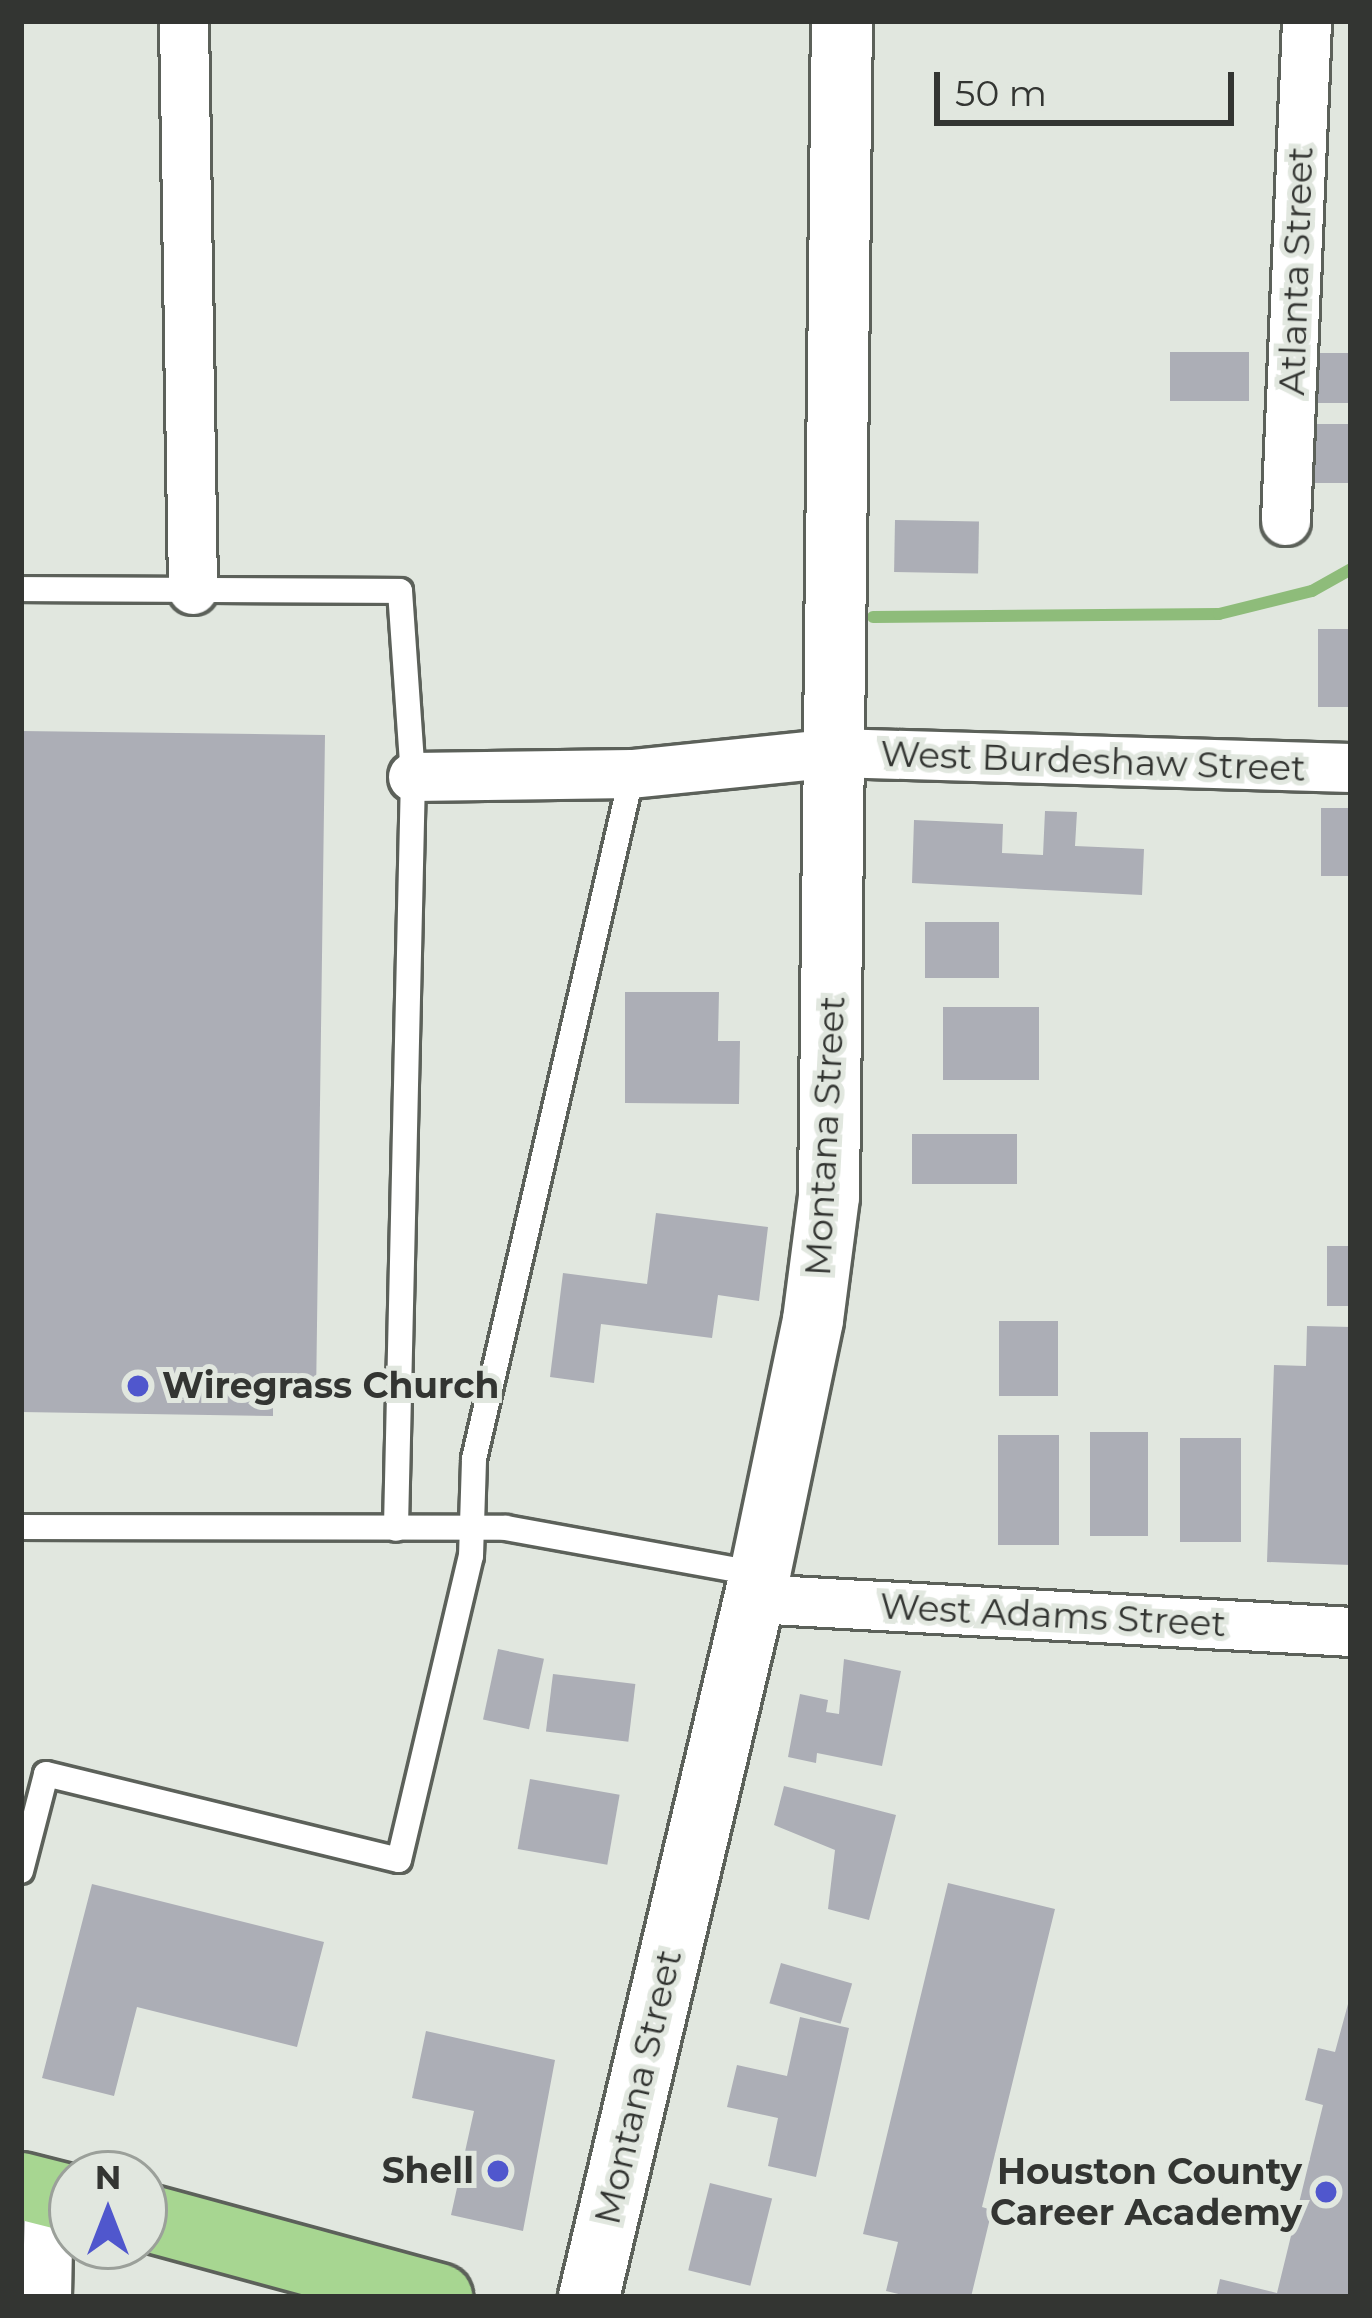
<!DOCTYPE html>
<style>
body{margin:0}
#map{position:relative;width:1372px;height:2318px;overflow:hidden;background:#e1e7df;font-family:Montserrat,sans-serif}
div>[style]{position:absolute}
.stream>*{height:12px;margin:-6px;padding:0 6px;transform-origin:6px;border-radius:6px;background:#8ebc7a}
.building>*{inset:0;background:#acaeb6;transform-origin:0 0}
.roads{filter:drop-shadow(3px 0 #5c615a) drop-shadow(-3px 0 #5c615a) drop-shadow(0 3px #5c615a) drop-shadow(0 -3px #5c615a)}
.service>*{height:24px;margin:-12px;padding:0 12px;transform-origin:12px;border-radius:12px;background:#fff}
.minor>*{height:48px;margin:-24px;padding:0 24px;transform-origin:24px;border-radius:24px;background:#fff}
.tertiary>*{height:60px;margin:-30px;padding:0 30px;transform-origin:30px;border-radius:30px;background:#fff}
.primary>*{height:66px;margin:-33px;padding:0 33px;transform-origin:33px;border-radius:33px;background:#a7d691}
.dots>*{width:33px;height:33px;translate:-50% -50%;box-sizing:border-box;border:6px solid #e1e7df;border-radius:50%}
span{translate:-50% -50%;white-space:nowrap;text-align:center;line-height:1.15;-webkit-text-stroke:10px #e1e7df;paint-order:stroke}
.street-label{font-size:36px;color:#333532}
.poi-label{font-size:36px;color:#333532;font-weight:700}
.left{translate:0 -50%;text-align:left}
.right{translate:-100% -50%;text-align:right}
.frame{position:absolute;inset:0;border:24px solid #333532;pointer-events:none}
.north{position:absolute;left:48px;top:2150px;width:120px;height:120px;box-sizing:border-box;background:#e1e7df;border:3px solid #9ba09a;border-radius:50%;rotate:0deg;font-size:33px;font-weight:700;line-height:48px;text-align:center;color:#333532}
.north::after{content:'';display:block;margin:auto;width:42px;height:54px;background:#5057cd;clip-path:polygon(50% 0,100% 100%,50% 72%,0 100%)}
.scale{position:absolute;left:934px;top:72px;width:300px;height:54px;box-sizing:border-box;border:6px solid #333532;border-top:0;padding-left:15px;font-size:36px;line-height:42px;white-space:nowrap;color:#333532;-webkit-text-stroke:9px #e1e7df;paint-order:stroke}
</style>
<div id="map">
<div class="stream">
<div style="left:873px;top:617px;width:346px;rotate:-0.5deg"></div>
<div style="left:1219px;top:614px;width:96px;rotate:-13.9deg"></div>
<div style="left:1312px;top:591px;width:45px;rotate:-29.4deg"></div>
</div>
<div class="building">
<div style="left:1170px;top:352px;width:79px;height:49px"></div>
<div style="left:1311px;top:353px;width:40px;height:50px"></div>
<div style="left:1306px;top:424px;width:45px;height:59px"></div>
<div style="left:895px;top:520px;width:84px;height:52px;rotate:1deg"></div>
<div style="left:1318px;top:629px;width:33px;height:78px"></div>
<div style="clip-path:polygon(21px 731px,325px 735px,316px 1399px,273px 1399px,273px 1416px,21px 1412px)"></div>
<div style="left:1321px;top:808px;width:30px;height:68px"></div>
<div style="clip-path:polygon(1045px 811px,1077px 812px,1075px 846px,1144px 849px,1142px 895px,912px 883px,914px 820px,1003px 824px,1002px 853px,1043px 855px)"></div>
<div style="left:925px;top:922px;width:74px;height:56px"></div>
<div style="clip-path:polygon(625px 992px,719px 992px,718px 1041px,740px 1041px,739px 1104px,625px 1103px)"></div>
<div style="left:943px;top:1007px;width:96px;height:73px"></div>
<div style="left:912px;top:1134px;width:105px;height:50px"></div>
<div style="clip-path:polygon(656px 1213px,768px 1227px,759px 1301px,718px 1295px,712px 1338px,601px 1324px,594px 1383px,550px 1377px,563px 1273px,647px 1284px)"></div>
<div style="left:1327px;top:1246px;width:24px;height:60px"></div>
<div style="left:999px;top:1321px;width:59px;height:75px"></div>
<div style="clip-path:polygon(1307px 1326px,1351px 1327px,1351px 1565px,1267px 1562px,1274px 1365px,1306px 1366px)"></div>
<div style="left:1090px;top:1432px;width:58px;height:104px"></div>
<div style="left:998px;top:1435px;width:61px;height:110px"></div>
<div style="left:1180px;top:1438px;width:61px;height:104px"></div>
<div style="left:498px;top:1649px;width:47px;height:72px;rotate:12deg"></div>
<div style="clip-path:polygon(844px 1659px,901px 1671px,882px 1766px,817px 1753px,816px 1763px,788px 1757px,800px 1694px,828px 1700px,826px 1712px,839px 1714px)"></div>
<div style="left:553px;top:1674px;width:83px;height:58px;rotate:7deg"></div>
<div style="left:530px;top:1779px;width:91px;height:71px;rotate:10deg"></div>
<div style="clip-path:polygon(784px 1786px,896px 1815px,869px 1920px,828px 1909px,835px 1850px,774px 1825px)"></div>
<div style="clip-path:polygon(948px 1883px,1055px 1909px,982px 2207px,992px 2210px,971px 2297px,911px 2297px,886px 2291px,898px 2242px,863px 2234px)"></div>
<div style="clip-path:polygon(92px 1884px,324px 1942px,297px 2047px,137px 2007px,114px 2096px,42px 2078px)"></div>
<div style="left:781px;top:1963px;width:74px;height:42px;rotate:16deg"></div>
<div style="clip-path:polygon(1351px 1993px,1351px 2297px,1216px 2297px,1220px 2279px,1277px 2293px,1323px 2105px,1305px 2100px,1318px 2048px,1335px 2052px)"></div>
<div style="clip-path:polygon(800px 2017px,849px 2028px,816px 2177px,768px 2166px,778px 2118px,727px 2107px,737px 2065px,787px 2076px)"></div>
<div style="clip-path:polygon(426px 2031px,555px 2060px,523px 2231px,451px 2215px,474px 2111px,412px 2098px)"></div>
<div style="left:710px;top:2183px;width:64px;height:90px;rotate:14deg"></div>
</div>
<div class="roads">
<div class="service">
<div style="left:21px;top:589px;width:379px;rotate:0.3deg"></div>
<div style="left:400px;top:591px;width:186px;rotate:86deg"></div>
<div style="left:413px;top:777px;width:752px;rotate:91.3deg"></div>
<div style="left:21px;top:1527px;width:485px;rotate:0.1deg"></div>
<div style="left:506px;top:1528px;width:258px;rotate:10.3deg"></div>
<div style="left:21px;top:1871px;width:100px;rotate:-75.5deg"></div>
<div style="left:46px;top:1774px;width:363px;rotate:13.7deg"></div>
<div style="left:399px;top:1860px;width:312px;rotate:-76.7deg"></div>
<div style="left:471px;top:1556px;width:97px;rotate:-88.2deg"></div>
<div style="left:474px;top:1459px;width:703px;rotate:-77.01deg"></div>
</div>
<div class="minor">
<div style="left:184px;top:21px;width:569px;rotate:89.09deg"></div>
<div style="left:1286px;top:521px;width:500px;rotate:-87.59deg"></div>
<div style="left:413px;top:777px;width:219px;rotate:-0.8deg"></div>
<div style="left:632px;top:774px;width:204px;rotate:-5.9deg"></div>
<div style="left:835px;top:753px;width:516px;rotate:1.67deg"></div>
<div style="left:754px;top:1599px;width:598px;rotate:3.16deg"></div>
<div style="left:47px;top:2297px;width:105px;rotate:-88.9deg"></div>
</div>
<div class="tertiary">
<div style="left:589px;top:2297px;width:743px;rotate:-76.69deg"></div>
<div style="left:760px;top:1574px;width:259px;rotate:-78.2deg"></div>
<div style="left:813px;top:1320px;width:125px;rotate:-82.6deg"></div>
<div style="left:829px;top:1196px;width:1175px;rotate:-89.37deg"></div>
</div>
<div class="primary">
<div style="left:21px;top:2186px;width:53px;rotate:14.3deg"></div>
<div style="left:144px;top:2217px;width:306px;rotate:15.2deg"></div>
</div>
</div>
<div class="dots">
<div style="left:138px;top:1386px;background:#5057cd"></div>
<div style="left:498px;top:2171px;background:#5057cd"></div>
<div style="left:1326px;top:2192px;background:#5057cd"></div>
</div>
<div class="street-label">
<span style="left:1296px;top:271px;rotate:-88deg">Atlanta Street</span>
<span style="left:1093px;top:761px;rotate:2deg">West Burdeshaw Street</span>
<span style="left:825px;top:1136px;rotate:-87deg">Montana Street</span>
<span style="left:1053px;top:1615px;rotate:3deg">West Adams Street</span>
<span style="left:638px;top:2087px;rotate:-77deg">Montana Street</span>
</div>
<div class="poi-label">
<span class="left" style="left:162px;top:1386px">Wiregrass Church</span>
<span class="right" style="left:474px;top:2171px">Shell</span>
<span class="right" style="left:1302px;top:2192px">Houston County<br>Career Academy</span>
</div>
<div class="frame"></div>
<div class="north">N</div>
<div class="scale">50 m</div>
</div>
